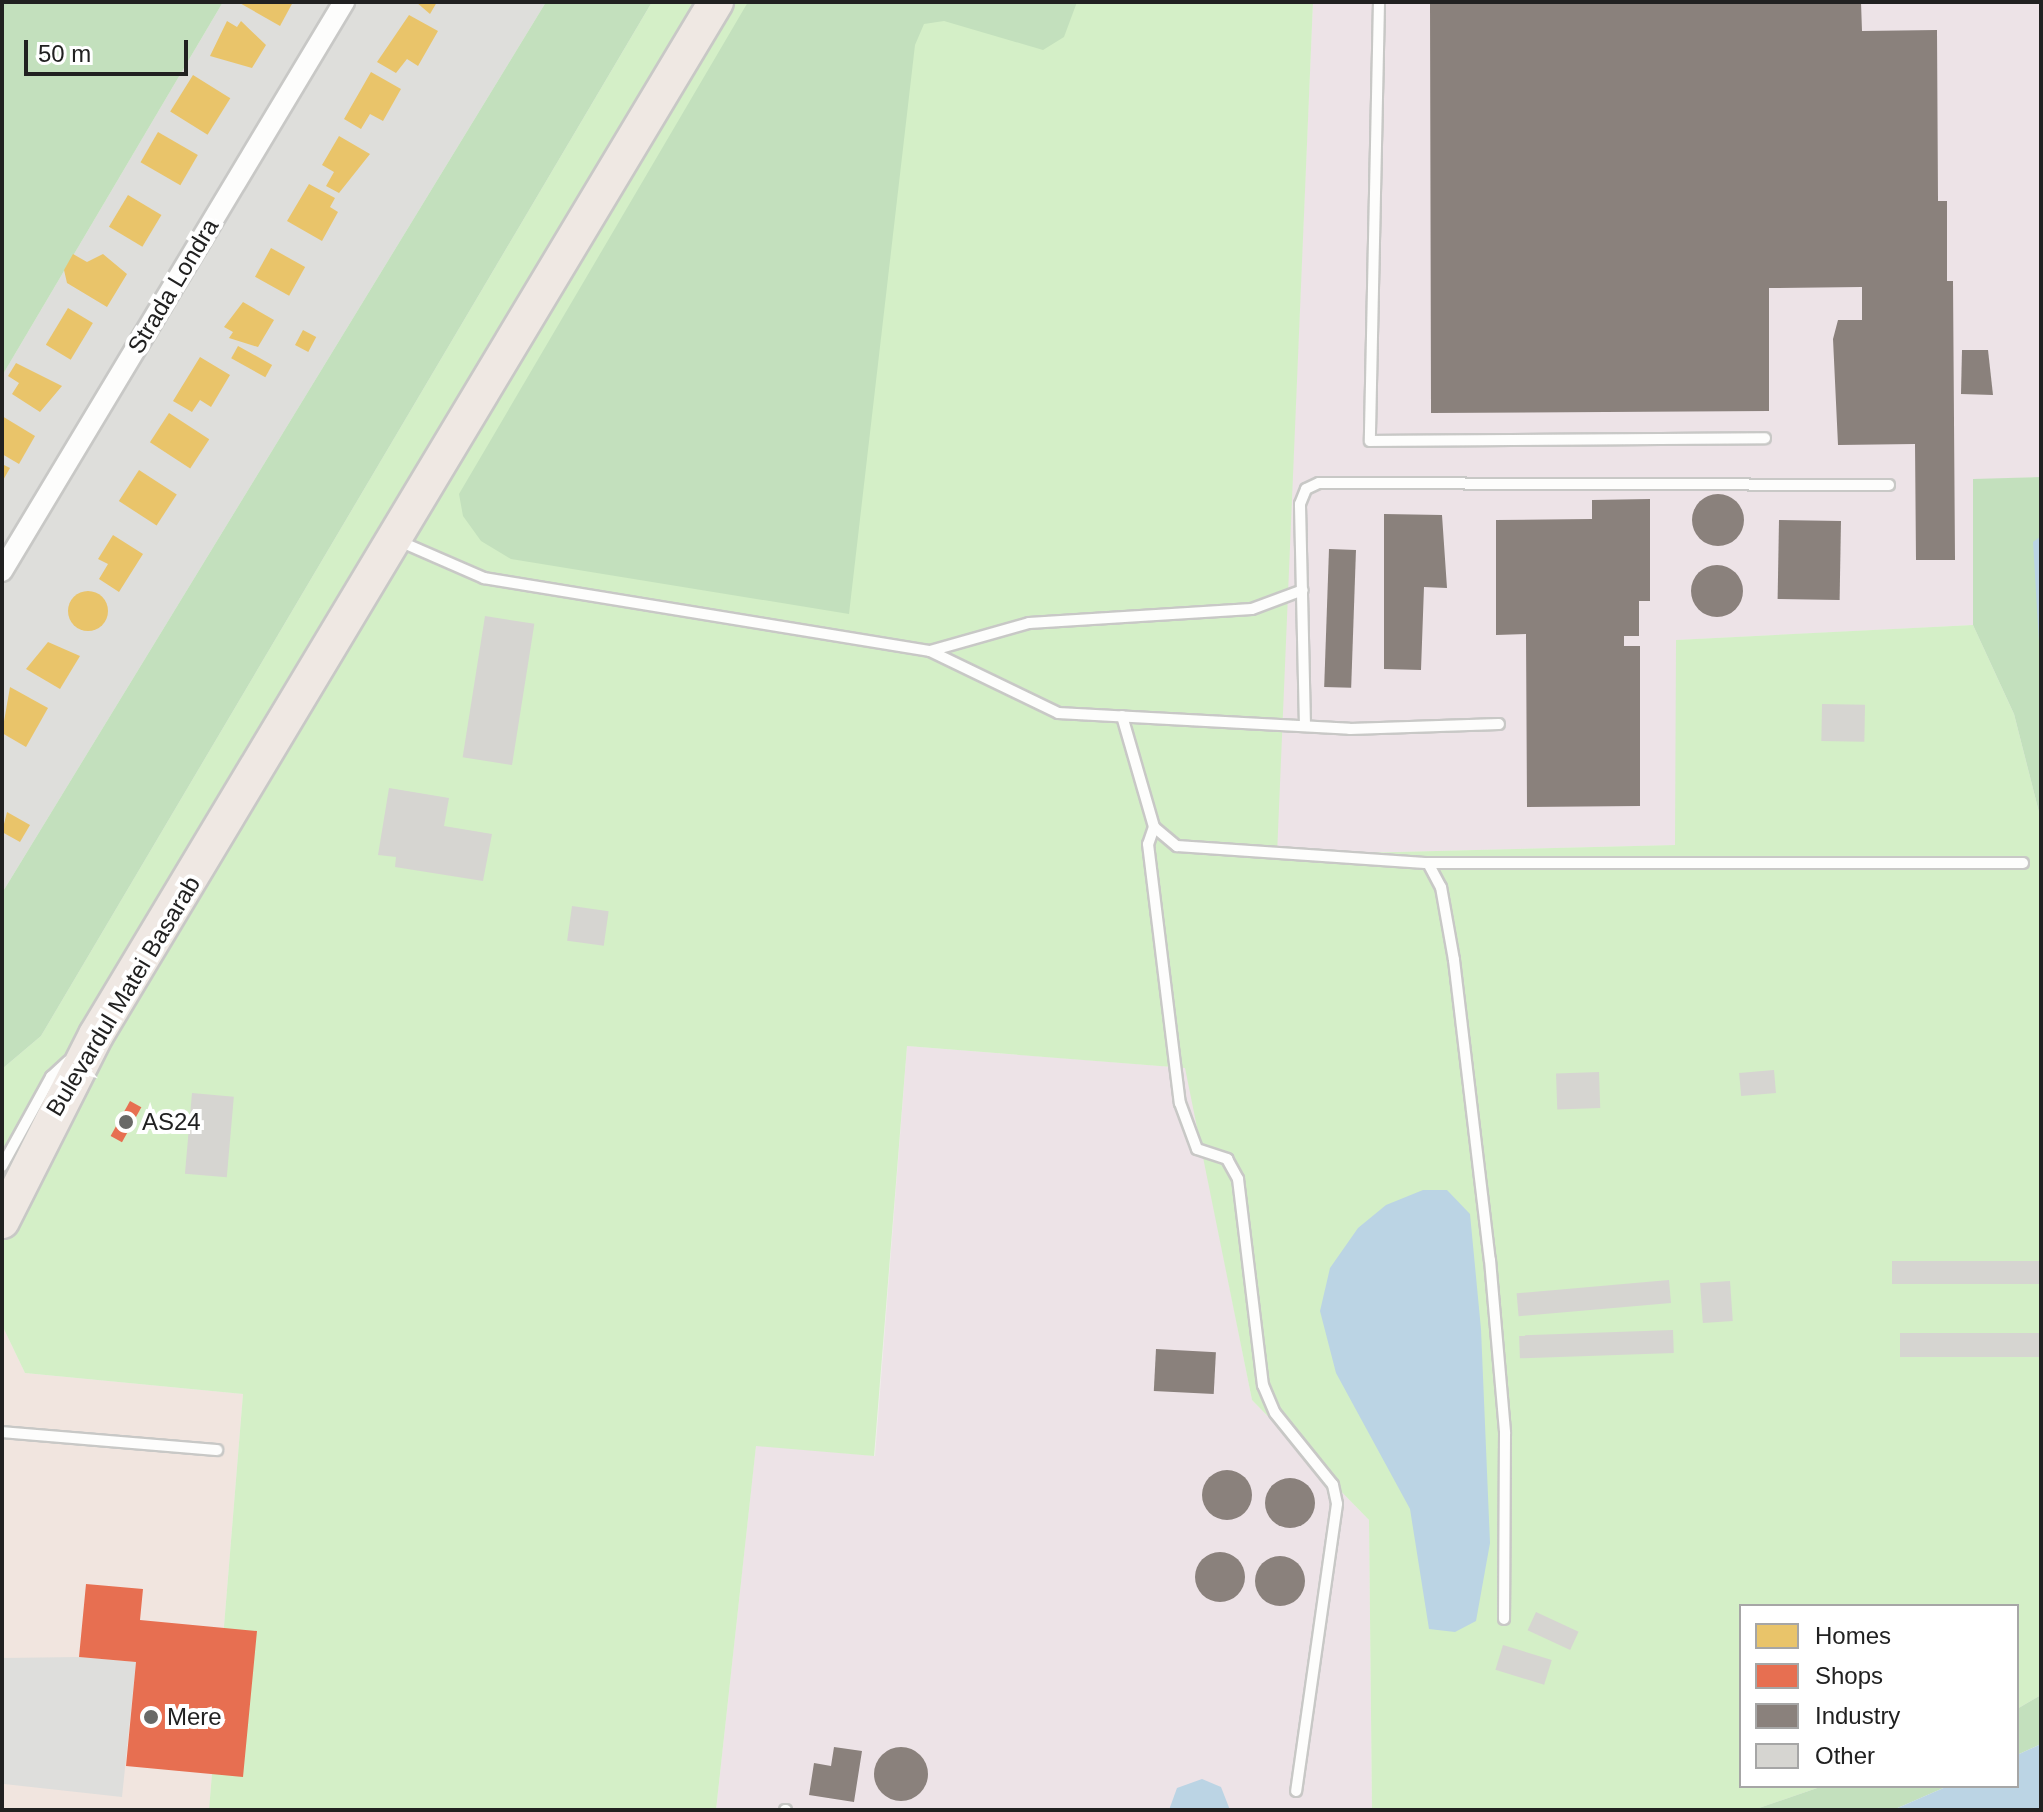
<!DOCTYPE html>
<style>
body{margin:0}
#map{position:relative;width:2043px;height:1812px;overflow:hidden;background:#efefea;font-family:Arial,sans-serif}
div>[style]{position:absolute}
.residential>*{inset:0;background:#dededb}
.commercial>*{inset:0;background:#f1e5df}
.industrial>*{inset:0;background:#ede3e7}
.grass>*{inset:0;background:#d4efc7}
.forest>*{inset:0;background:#c3e0bd}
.parking>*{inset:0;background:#dededc}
.water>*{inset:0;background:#bbd4e4}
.homes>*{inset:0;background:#e9c46a;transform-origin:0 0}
.round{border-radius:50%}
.shops>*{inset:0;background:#e76f51;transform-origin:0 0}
.industry>*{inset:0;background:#8a817c;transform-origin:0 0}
.building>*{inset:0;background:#d6d5d1;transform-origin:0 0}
.roads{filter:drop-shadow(2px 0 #c8c8c6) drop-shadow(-2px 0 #c8c8c6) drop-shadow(0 2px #c8c8c6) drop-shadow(0 -2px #c8c8c6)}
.service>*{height:10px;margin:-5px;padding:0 5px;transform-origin:5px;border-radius:5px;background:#fdfdfc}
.minor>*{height:20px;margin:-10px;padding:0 10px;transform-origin:10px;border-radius:10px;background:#fdfdfc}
.trunk>*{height:34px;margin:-17px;padding:0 17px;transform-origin:17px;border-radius:17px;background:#efe8e3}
.dots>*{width:22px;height:22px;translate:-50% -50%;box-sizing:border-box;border:4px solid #fff;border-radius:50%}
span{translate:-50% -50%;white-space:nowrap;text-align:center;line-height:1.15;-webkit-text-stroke:8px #fff;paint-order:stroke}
.street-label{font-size:24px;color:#212121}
.poi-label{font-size:24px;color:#212121}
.left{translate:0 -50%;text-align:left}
.frame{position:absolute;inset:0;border:4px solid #212121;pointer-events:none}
.legend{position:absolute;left:1739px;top:1604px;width:280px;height:184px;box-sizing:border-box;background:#fff;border:2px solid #a6a6a6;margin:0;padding:10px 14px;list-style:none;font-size:24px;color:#212121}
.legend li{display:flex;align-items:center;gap:16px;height:40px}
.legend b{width:40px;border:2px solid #a6a6a6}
.scale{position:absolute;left:24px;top:40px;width:164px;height:36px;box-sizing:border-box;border:4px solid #212121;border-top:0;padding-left:10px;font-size:24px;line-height:28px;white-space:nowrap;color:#212121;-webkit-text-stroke:6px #fff;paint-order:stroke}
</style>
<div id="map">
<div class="residential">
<div style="clip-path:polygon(223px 2px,546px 2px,2px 893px,2px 376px)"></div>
</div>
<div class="commercial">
<div style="clip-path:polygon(2px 1325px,25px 1373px,243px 1394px,209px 1810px,2px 1810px)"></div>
</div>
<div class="industrial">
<div style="clip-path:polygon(1313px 2px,2041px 2px,2041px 477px,1974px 480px,1973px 625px,1677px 640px,1676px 845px,1276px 855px)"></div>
<div style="clip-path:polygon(907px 1046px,1186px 1068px,1252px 1400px,1369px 1520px,1372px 1810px,716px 1810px,756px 1445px,875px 1456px)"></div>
</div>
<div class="grass">
<div style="clip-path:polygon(652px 2px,1313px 2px,1277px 855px,1675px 845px,1676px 640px,1973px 625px,2014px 714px,2041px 820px,2041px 1695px,2017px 1709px,2017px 1606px,1741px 1606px,1741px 1786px,1823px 1786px,1753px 1810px,1372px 1810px,1369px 1520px,1252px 1400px,1185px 1068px,907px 1046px,874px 1456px,756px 1446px,716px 1810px,209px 1810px,243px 1394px,25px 1373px,2px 1325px,2px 1069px,41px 1036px)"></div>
</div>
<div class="forest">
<div style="clip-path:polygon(2px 2px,223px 2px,2px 376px)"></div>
<div style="clip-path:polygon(546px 2px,652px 2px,41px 1036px,2px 1069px,2px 893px)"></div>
<div style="clip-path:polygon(748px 2px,1077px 2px,1064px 37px,1043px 50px,944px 21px,924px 24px,915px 45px,849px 614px,511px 559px,481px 541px,463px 516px,459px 494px)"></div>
<div style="clip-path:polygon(2041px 477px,2041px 820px,2014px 714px,1973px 625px,1973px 479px)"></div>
<div style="clip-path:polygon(2041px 1695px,2041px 1744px,2017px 1755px,2017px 1709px)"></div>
<div style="clip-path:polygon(1823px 1786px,1948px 1786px,1893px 1810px,1753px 1810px)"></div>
</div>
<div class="parking">
<div style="clip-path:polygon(79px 1657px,136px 1662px,122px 1797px,4px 1784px,2px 1658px)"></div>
</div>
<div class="water">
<div style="clip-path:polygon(2041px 536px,2041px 676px,2033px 542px)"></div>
<div style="clip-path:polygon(1423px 1190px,1447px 1190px,1470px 1214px,1481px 1329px,1490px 1543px,1476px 1621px,1455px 1632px,1429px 1629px,1410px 1509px,1336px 1373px,1320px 1311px,1330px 1268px,1358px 1228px,1386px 1205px)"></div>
<div style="clip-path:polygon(2041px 1744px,2041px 1810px,1893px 1810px,1948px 1786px,2017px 1786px,2017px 1755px)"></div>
<div style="clip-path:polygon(1202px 1779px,1221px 1787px,1230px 1810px,1169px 1810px,1177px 1788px)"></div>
</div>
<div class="homes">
<div style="clip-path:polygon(238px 2px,293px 2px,280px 26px)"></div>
<div style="clip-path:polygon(416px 2px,437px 2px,430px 14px)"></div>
<div style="clip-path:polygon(409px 15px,438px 31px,418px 66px,407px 59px,396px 73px,377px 62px)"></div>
<div style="clip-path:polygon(227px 21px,237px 27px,241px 21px,266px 45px,252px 68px,210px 56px)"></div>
<div style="clip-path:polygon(371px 72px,401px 89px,383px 121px,370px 114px,361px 129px,344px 119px)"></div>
<div style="left:193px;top:75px;width:44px;height:43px;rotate:32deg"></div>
<div style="left:158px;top:132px;width:46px;height:35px;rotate:30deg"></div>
<div style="clip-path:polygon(339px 136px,370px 154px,339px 193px,326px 186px,334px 172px,322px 165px)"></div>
<div style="clip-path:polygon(309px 184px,335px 198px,330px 207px,338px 212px,322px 241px,287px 221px)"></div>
<div style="left:128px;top:195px;width:39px;height:37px;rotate:31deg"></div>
<div style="left:271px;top:248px;width:39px;height:33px;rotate:29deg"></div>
<div style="clip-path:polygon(73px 254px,87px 262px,103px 254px,127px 274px,107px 307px,67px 283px,64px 270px)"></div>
<div style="clip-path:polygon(243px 302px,274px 320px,258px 347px,229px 338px,233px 332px,224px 327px)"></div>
<div style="left:68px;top:308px;width:29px;height:43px;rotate:31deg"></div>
<div style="left:303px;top:330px;width:15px;height:17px;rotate:28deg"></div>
<div style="left:238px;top:346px;width:39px;height:14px;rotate:29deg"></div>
<div style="clip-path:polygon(200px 357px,230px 375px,211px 407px,200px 400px,192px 412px,173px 401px)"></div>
<div style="clip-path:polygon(16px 363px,62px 386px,40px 412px,12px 394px,19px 383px,8px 376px)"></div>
<div style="left:169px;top:413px;width:48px;height:35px;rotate:33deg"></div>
<div style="clip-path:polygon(2px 416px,35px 436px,19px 464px,2px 454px)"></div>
<div style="clip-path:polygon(2px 464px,10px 468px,2px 482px)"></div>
<div style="left:139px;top:470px;width:45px;height:37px;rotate:33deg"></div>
<div style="clip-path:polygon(113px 535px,143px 554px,119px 592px,99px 579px,108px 564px,98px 559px)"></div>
<div class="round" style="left:68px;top:591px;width:40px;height:40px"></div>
<div style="clip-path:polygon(48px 642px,80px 656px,60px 689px,26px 669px)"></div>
<div style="clip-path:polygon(10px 687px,48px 708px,26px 747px,2px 733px)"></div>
<div style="clip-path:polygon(7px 812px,30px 825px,20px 842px,2px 832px)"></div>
</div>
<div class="shops">
<div style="left:130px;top:1101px;width:13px;height:40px;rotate:29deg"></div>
<div style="clip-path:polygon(86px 1584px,143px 1589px,140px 1620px,257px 1631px,243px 1777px,126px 1766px,136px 1662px,79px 1657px)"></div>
</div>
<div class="industry">
<div style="clip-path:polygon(1430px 2px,1861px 2px,1862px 31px,1937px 30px,1938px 201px,1947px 201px,1947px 281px,1953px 281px,1955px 560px,1916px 560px,1915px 444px,1838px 445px,1833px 339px,1838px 320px,1862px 320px,1862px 287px,1769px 288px,1769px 411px,1431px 413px)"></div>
<div style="clip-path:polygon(1962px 350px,1988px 350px,1993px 395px,1961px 394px)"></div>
<div class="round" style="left:1692px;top:494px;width:52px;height:52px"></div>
<div style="clip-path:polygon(1650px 499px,1650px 601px,1639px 601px,1639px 636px,1624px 636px,1624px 646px,1640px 646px,1640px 806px,1527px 807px,1526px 634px,1496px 635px,1496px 520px,1592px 519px,1592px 500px)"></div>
<div style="clip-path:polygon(1384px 514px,1442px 515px,1447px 588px,1424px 587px,1421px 670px,1384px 669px)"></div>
<div style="left:1779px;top:520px;width:62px;height:79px;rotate:1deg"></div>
<div style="left:1329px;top:549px;width:27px;height:138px;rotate:2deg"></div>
<div class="round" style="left:1691px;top:565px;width:52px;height:52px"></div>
<div style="left:1156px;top:1349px;width:60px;height:42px;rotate:3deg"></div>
<div class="round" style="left:1202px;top:1470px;width:50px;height:50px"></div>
<div class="round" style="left:1265px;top:1478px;width:50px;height:50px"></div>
<div class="round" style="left:1195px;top:1552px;width:50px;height:50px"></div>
<div class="round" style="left:1255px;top:1556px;width:50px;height:50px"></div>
<div class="round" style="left:874px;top:1747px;width:54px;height:54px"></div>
<div style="clip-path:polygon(834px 1747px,862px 1751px,854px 1802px,809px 1795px,814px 1763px,831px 1766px)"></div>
</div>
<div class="building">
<div style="left:485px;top:616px;width:50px;height:143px;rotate:9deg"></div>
<div style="left:1822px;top:704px;width:43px;height:37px;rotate:1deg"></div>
<div style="clip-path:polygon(389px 788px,449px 798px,444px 826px,492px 834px,483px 881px,395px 867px,396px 857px,378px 855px)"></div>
<div style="left:572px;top:906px;width:37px;height:35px;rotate:8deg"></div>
<div style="left:1774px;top:1070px;width:23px;height:35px;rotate:85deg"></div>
<div style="left:1599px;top:1072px;width:36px;height:43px;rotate:88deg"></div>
<div style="left:192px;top:1093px;width:42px;height:81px;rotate:5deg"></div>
<div style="left:2041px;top:1261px;width:23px;height:149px;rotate:90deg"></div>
<div style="left:1669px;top:1280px;width:23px;height:153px;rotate:85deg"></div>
<div style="left:1730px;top:1281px;width:40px;height:30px;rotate:86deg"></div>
<div style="left:1673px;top:1330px;width:23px;height:154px;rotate:88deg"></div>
<div style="left:2041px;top:1333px;width:24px;height:141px;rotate:90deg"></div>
<div style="left:1536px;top:1612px;width:47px;height:20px;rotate:25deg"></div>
<div style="left:1503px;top:1645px;width:51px;height:26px;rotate:17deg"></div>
</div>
<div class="roads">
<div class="service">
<div style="left:1379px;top:2px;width:439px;rotate:91.2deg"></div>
<div style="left:1370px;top:441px;width:395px;rotate:-0.4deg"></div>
<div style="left:399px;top:541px;width:93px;rotate:23.5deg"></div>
<div style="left:484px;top:578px;width:452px;rotate:9.3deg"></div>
<div style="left:930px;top:651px;width:142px;rotate:25.8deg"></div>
<div style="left:1058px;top:713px;width:292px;rotate:3.1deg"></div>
<div style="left:1350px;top:729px;width:149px;rotate:-1.9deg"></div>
<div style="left:930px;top:651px;width:103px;rotate:-15.8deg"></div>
<div style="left:1029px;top:623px;width:223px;rotate:-3.6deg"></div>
<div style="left:1252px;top:609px;width:54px;rotate:-20.4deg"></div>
<div style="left:1122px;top:716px;width:116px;rotate:73.9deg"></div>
<div style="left:1154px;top:827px;width:30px;rotate:40deg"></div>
<div style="left:1177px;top:846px;width:252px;rotate:3.9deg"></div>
<div style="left:1428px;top:863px;width:595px"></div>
<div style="left:1305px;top:726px;width:222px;rotate:-91.3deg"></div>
<div style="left:1300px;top:504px;width:16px;rotate:-68deg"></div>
<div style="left:1306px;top:489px;width:14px;rotate:-25deg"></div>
<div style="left:1319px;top:483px;width:570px;rotate:0.2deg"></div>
<div style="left:1154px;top:827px;width:18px;rotate:109deg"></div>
<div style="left:1148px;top:844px;width:261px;rotate:83deg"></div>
<div style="left:1180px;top:1103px;width:49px;rotate:69.7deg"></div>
<div style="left:1197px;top:1149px;width:32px;rotate:18deg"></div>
<div style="left:1227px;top:1159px;width:23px;rotate:61deg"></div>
<div style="left:1238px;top:1179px;width:208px;rotate:83.1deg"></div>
<div style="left:1263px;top:1385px;width:30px;rotate:67deg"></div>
<div style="left:1275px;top:1413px;width:92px;rotate:51.1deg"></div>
<div style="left:1333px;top:1485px;width:19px;rotate:78deg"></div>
<div style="left:1337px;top:1504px;width:290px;rotate:98.1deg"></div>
<div style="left:1428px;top:863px;width:27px;rotate:62deg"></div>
<div style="left:1441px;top:887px;width:74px;rotate:79.9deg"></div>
<div style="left:1454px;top:960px;width:302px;rotate:83.2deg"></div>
<div style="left:1490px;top:1260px;width:174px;rotate:85deg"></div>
<div style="left:1505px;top:1433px;width:186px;rotate:90.3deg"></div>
<div style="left:2px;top:1166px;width:102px;rotate:-61.2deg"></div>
<div style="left:51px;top:1077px;width:23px;rotate:-43deg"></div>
<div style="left:2px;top:1432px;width:216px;rotate:4.8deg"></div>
<div style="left:785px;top:1810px;width:1px"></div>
</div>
<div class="minor">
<div style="left:2px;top:571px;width:664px;rotate:-58.99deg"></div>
</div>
<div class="trunk">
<div style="left:2px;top:1221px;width:208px;rotate:-63.2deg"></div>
<div style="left:96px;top:1035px;width:1205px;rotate:-59.03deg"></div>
</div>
</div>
<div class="dots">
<div style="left:126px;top:1122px;background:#696967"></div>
<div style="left:151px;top:1717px;background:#696967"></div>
</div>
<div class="street-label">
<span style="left:173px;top:286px;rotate:-59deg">Strada Londra</span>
<span style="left:123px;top:996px;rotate:-59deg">Bulevardul Matei Basarab</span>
</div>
<div class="poi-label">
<span class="left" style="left:142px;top:1122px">AS24</span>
<span class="left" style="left:167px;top:1717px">Mere</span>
</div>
<div class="frame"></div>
<ul class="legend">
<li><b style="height:22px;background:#e9c46a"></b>Homes</li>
<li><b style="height:22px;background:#e76f51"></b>Shops</li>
<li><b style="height:22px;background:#8a817c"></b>Industry</li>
<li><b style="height:22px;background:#d6d5d1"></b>Other</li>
</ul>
<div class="scale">50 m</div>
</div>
